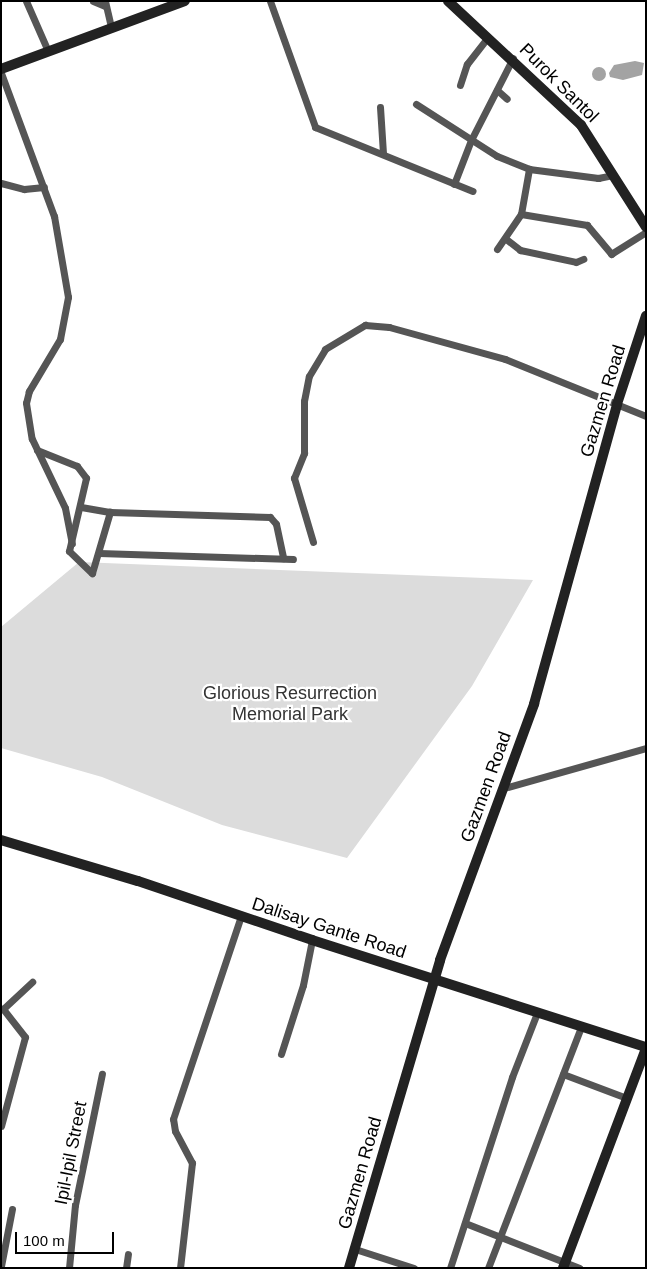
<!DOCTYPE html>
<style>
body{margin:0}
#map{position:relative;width:647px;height:1269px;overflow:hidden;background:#fff;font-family:Helvetica,sans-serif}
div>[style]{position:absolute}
.green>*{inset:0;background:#dcdcdc}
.water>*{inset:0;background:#a3a3a3}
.round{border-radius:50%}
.street>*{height:7px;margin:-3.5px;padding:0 3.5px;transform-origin:3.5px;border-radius:3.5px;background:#555}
.secondary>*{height:10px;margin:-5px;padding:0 5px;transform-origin:5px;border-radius:5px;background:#222}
span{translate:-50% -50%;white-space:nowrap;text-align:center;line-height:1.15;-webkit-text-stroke:4.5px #fff;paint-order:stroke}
.street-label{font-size:18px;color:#000}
.park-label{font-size:18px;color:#333}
.frame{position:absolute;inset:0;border:2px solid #000;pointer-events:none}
.scale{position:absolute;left:15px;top:1232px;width:99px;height:22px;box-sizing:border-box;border:2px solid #000;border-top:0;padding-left:6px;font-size:15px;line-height:18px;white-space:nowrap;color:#000;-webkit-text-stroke:4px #fff;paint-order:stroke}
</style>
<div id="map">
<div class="green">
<div style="clip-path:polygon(79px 562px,533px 580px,472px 686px,347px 858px,222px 825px,102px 777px,1px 748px,1px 627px)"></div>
</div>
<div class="water">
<div style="clip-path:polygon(635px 61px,644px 63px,642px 75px,623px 80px,610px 77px,609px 73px,614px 65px)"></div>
<div class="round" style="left:592px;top:67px;width:14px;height:14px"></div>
</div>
<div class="street">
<div style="left:26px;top:1px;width:55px;rotate:66.3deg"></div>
<div style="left:93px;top:1px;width:13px;rotate:23deg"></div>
<div style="left:105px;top:1px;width:28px;rotate:77deg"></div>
<div style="left:270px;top:1px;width:134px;rotate:70.3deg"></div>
<div style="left:315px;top:127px;width:170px;rotate:22.1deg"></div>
<div style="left:1px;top:73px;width:153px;rotate:69.7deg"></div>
<div style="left:54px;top:216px;width:82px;rotate:80.2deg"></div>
<div style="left:68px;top:297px;width:43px;rotate:100.8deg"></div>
<div style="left:60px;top:339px;width:61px;rotate:120.8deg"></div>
<div style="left:29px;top:391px;width:12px;rotate:104deg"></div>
<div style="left:26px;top:403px;width:36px;rotate:81deg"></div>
<div style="left:32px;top:439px;width:76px;rotate:64.4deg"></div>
<div style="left:65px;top:508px;width:36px;rotate:79deg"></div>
<div style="left:460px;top:85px;width:22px;rotate:-72deg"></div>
<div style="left:467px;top:64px;width:34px;rotate:-52deg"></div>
<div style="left:497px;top:90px;width:13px;rotate:42deg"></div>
<div style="left:416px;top:104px;width:96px;rotate:32.7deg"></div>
<div style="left:497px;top:156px;width:35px;rotate:22deg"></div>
<div style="left:529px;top:169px;width:70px;rotate:7.4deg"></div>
<div style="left:598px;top:178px;width:15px;rotate:-11deg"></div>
<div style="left:380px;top:107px;width:46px;rotate:86.3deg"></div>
<div style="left:1px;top:183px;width:24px;rotate:15deg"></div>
<div style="left:24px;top:189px;width:20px;rotate:-6deg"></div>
<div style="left:454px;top:184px;width:47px;rotate:-68.9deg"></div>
<div style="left:471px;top:140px;width:92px;rotate:-62.9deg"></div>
<div style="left:521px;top:214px;width:67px;rotate:9.5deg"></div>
<div style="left:587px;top:225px;width:38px;rotate:50deg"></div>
<div style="left:611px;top:254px;width:41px;rotate:-32.2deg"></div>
<div style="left:506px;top:239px;width:18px;rotate:38deg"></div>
<div style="left:520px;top:250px;width:57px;rotate:12.1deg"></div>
<div style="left:576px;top:262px;width:8px;rotate:-23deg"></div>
<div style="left:497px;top:249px;width:42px;rotate:-55.6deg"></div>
<div style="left:521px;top:214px;width:46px;rotate:-79.9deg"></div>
<div style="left:37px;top:450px;width:43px;rotate:21.8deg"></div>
<div style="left:77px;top:466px;width:15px;rotate:53deg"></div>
<div style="left:86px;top:478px;width:75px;rotate:103.1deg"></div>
<div style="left:69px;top:551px;width:32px;rotate:44deg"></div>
<div style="left:92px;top:573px;width:64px;rotate:-73.6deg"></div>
<div style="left:81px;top:507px;width:29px;rotate:10deg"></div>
<div style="left:110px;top:512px;width:160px;rotate:1.8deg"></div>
<div style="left:270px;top:517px;width:9px;rotate:49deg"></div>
<div style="left:276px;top:524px;width:35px;rotate:78deg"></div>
<div style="left:313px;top:542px;width:67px;rotate:-106.5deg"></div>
<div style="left:294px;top:478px;width:27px;rotate:-68deg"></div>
<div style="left:304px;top:453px;width:52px;rotate:-90deg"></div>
<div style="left:304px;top:401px;width:25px;rotate:-79deg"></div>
<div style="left:309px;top:376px;width:31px;rotate:-59deg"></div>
<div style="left:325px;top:349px;width:47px;rotate:-31deg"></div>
<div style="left:365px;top:325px;width:24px;rotate:5deg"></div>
<div style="left:389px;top:327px;width:120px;rotate:15.4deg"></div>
<div style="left:505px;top:359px;width:152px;rotate:22deg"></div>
<div style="left:99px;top:553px;width:194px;rotate:1.8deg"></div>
<div style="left:504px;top:788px;width:148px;rotate:-15.7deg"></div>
<div style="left:281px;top:1054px;width:72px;rotate:-72.3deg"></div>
<div style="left:303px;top:985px;width:46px;rotate:-78.7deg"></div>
<div style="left:563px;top:1074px;width:68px;rotate:20.6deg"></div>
<div style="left:1px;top:1126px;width:92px;rotate:-74.9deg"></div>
<div style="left:25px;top:1037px;width:36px;rotate:-128deg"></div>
<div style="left:3px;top:1009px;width:40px;rotate:-43deg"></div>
<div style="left:465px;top:1223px;width:123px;rotate:21.5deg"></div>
<div style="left:355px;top:1249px;width:62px;rotate:17.9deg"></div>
<div style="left:1px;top:1266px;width:58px;rotate:-79.1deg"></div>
<div style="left:69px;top:1268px;width:63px;rotate:-84.6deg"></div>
<div style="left:75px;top:1205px;width:134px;rotate:-78.4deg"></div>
<div style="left:126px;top:1268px;width:14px;rotate:-82deg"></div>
<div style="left:180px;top:1268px;width:106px;rotate:-83.5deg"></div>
<div style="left:192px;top:1163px;width:36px;rotate:-118deg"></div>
<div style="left:175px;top:1131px;width:12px;rotate:-99deg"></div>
<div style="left:173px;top:1119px;width:214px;rotate:-71.5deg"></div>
<div style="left:450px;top:1268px;width:201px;rotate:-72deg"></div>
<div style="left:512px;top:1077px;width:69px;rotate:-68.7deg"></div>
<div style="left:488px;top:1268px;width:258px;rotate:-68.9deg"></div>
</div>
<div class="secondary">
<div style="left:448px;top:1px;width:182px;rotate:43deg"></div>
<div style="left:581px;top:125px;width:121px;rotate:57.5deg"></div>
<div style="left:1px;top:69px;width:196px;rotate:-20.3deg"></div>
<div style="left:1px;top:840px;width:143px;rotate:16.7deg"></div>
<div style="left:138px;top:881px;width:184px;rotate:18.7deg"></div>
<div style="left:312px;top:940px;width:351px;rotate:17.8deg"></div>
<div style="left:349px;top:1268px;width:321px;rotate:-73.5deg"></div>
<div style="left:440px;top:960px;width:273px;rotate:-69.8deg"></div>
<div style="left:534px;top:704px;width:311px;rotate:-74.5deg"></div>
<div style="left:617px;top:404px;width:93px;rotate:-71.8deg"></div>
<div style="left:563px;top:1268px;width:235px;rotate:-69.3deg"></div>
</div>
<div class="street-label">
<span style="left:559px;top:83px;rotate:45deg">Purok Santol</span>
<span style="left:603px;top:401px;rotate:-73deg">Gazmen Road</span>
<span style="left:486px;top:787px;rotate:-70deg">Gazmen Road</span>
<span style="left:329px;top:928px;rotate:18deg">Dalisay Gante Road</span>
<span style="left:71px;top:1153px;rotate:-79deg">Ipil-Ipil Street</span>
<span style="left:360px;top:1173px;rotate:-74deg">Gazmen Road</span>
</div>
<div class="park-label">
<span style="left:290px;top:704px">Glorious Resurrection<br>Memorial Park</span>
</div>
<div class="frame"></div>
<div class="scale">100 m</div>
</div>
